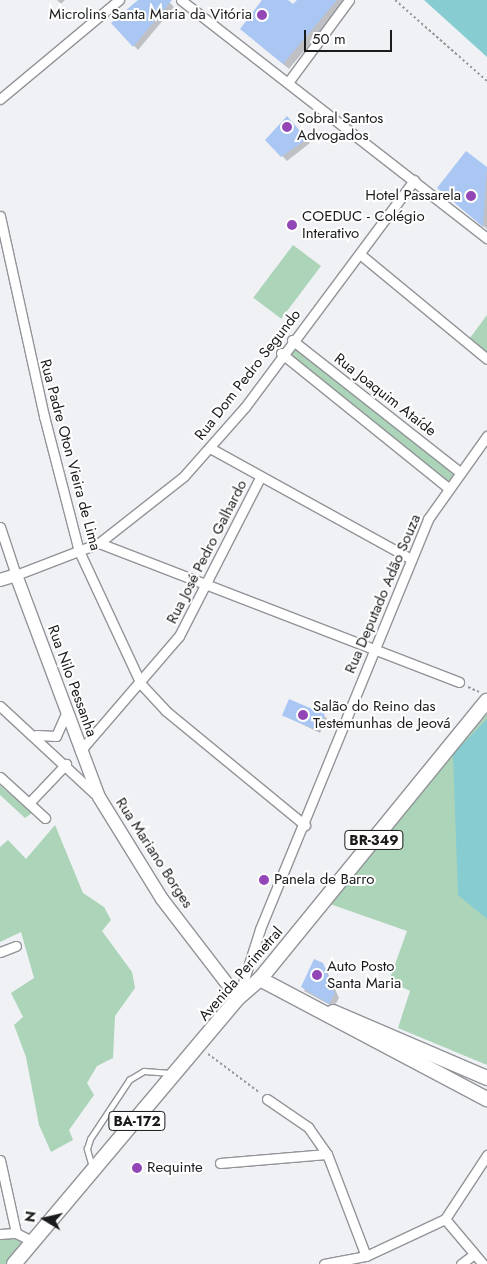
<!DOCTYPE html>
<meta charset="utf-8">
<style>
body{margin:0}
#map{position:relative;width:487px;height:1264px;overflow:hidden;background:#eff1f5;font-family:Jost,sans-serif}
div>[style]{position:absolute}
.green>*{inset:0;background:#acd4b8;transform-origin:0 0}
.water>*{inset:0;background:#87ccd1}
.shadow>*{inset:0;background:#0003}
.building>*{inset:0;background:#aac7f3;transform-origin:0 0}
.path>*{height:2px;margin-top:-1px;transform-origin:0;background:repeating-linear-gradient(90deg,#96989a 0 2.5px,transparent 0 5px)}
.roads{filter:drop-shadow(1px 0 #929498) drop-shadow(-1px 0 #929498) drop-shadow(0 1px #929498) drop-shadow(0 -1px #929498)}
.lane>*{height:4.5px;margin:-2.25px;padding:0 2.25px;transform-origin:2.25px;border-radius:2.25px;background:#fff}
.street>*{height:9px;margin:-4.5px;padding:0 4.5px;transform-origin:4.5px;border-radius:4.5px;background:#fff}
.secondary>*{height:12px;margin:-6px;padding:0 6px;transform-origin:6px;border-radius:6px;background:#fff}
.primary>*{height:14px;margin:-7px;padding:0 7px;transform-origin:7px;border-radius:7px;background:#fff}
.dots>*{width:14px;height:14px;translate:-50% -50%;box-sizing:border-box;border:2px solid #fff;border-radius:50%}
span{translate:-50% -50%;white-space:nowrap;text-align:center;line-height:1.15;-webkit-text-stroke:4px #fff;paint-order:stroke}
.shield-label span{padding:1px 4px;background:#fff;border:1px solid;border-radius:4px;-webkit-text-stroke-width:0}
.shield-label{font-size:14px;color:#1a1b1c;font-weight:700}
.poi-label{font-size:15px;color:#1a1b1c}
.right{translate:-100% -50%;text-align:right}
.left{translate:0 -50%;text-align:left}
.street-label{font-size:15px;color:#1a1b1c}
.north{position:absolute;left:20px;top:1194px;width:50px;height:50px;-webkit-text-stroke:4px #fff;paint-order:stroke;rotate:279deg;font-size:14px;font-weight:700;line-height:20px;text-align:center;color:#1a1b1c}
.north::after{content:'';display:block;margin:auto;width:18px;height:22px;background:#1a1b1c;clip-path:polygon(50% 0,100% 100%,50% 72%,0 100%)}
.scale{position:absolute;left:304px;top:30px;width:88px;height:22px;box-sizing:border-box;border:2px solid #1a1b1c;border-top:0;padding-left:6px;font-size:15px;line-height:18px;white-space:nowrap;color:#1a1b1c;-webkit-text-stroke:4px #fff;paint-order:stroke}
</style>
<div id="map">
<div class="green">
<div style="left:293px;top:245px;width:35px;height:66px;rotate:37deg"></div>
<div style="clip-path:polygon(487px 315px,487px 359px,467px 342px)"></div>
<div style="clip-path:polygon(292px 340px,460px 472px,447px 487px,281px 353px)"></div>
<div style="clip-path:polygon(487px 714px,487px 1065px,398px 1028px,410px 991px,389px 981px,407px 931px,330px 904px)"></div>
<div style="clip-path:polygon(0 785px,5px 790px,32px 813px,25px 818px,0 795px)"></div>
<div style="clip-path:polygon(55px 825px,83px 893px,104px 907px,111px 920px,102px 931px,132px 972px,135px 988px,115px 1016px,113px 1058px,97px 1066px,87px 1083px,94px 1095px,69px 1130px,73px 1140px,51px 1152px,39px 1125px,26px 1057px,14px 1025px,23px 1017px,11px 993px,34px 978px,21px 932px,0 942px,0 847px,8px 840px,26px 859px)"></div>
<div style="clip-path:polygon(0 1233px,29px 1239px,6px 1264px,0 1264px)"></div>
</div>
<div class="water">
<div style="clip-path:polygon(424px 0,487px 0,487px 57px)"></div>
<div style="clip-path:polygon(487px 719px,487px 919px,458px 895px,453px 754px)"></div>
</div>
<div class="shadow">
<div style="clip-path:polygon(57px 0,65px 0,61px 4px)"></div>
<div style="clip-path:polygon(140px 0,167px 0,174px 7px,138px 50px,113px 23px)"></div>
<div style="clip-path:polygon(264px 0,286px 0,294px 6px,299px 0,346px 0,289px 69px,247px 34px)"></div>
<div style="clip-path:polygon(291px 122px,310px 143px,287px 161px,267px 140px)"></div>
<div style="clip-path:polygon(467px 153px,487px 169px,487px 229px,442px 191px)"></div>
<div style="clip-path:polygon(283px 715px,324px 716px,327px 718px,320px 733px)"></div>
<div style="clip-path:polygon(315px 960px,326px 969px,339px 998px,334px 1007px,304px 991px)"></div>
</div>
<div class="building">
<div style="clip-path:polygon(138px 0,172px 0,133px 47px,111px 23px)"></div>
<div style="clip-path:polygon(262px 0,288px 0,293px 4px,297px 0,337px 0,283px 64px,240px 29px)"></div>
<div style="clip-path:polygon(287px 116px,307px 139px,281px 157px,265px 140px)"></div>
<div style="clip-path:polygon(466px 151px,487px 167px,483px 227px,437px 188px)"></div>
<div style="left:289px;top:699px;width:39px;height:18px;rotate:23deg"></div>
<div style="clip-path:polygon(314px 959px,323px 963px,335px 993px,329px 1004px,301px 987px)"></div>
</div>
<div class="path">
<div style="left:395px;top:0;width:123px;rotate:41.4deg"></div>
<div style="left:468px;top:687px;width:12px;rotate:24deg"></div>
<div style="left:208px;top:1054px;width:65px;rotate:36.9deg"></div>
</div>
<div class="roads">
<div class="lane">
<div style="left:92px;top:1167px;width:19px;rotate:-106deg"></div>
<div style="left:87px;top:1149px;width:10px;rotate:-73deg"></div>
<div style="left:90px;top:1139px;width:71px;rotate:-56.5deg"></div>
<div style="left:129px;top:1080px;width:17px;rotate:-31deg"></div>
<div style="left:144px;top:1071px;width:27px;rotate:4deg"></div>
</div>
<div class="street">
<div style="left:181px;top:0;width:388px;rotate:37.9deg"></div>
<div style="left:289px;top:81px;width:101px;rotate:-53.5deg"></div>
<div style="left:0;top:99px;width:155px;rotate:-39.8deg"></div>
<div style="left:0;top:216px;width:205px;rotate:77.6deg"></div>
<div style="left:44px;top:416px;width:139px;rotate:75.5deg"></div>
<div style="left:79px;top:551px;width:147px;rotate:65deg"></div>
<div style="left:141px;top:684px;width:37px;rotate:47deg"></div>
<div style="left:166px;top:711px;width:180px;rotate:39.4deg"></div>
<div style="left:361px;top:255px;width:163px;rotate:39.5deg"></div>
<div style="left:292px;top:340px;width:214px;rotate:38.2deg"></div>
<div style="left:281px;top:353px;width:213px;rotate:38.9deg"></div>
<div style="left:210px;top:448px;width:230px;rotate:28.9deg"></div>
<div style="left:0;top:527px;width:51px;rotate:71.6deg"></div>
<div style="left:16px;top:575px;width:89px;rotate:-21.1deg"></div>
<div style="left:99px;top:543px;width:108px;rotate:-38.2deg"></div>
<div style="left:184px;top:476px;width:92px;rotate:-48.5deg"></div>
<div style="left:245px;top:407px;width:283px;rotate:-53.3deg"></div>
<div style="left:99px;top:543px;width:386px;rotate:21.1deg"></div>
<div style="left:0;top:706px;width:129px;rotate:42.8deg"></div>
<div style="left:36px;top:735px;width:20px;rotate:3deg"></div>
<div style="left:56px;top:736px;width:22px;rotate:-66deg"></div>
<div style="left:80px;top:751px;width:152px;rotate:-49.3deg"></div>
<div style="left:179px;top:636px;width:178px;rotate:-62.9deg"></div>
<div style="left:0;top:777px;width:61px;rotate:42.3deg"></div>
<div style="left:29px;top:803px;width:54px;rotate:-46.5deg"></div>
<div style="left:0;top:952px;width:17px;rotate:-21deg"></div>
<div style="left:239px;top:995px;width:69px;rotate:-72.3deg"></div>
<div style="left:260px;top:929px;width:443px;rotate:-67.7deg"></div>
<div style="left:428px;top:519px;width:102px;rotate:-54.6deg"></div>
<div style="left:267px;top:1099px;width:50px;rotate:34.3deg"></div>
<div style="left:308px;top:1127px;width:33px;rotate:55deg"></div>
<div style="left:327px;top:1154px;width:109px;rotate:69.1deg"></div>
<div style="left:0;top:1160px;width:75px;rotate:77.6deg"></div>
<div style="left:16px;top:1233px;width:20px;rotate:27deg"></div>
<div style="left:220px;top:1163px;width:107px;rotate:-4.8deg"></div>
<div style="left:445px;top:1219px;width:59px;rotate:49.8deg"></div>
<div style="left:0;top:1234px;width:16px;rotate:-4deg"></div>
<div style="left:324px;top:1264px;width:43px;rotate:-10.8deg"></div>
<div style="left:366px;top:1256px;width:87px;rotate:-25.1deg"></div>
<div style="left:445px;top:1219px;width:77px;rotate:-56.7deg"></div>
<div style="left:461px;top:1264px;width:15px;rotate:-37deg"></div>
</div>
<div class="secondary">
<div style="left:0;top:580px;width:17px;rotate:-17deg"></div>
<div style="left:16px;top:575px;width:237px;rotate:69.5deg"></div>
<div style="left:99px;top:797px;width:120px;rotate:58.3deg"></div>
<div style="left:162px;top:899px;width:125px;rotate:52.5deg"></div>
</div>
<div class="primary">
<div style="left:260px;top:979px;width:257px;rotate:27.9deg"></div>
<div style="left:333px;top:1012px;width:168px;rotate:23.2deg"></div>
<div style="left:14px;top:1264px;width:348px;rotate:-49.9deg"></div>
<div style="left:238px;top:998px;width:29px;rotate:-41deg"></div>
<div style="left:260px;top:979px;width:359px;rotate:-50.8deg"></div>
</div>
</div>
<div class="dots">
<div style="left:262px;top:15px;background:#9346b6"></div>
<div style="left:287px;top:127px;background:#9346b6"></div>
<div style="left:471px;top:196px;background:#9346b6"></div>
<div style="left:292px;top:225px;background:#9346b6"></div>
<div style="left:303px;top:715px;background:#9346b6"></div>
<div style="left:264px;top:880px;background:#9346b6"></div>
<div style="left:317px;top:975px;background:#9346b6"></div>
<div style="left:137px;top:1168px;background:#9346b6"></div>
</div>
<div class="shield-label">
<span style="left:374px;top:840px">BR-349</span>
<span style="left:137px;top:1121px">BA-172</span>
</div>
<div class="poi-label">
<span class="right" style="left:252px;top:15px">Microlins Santa Maria da Vitória</span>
<span class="left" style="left:297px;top:127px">Sobral Santos<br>Advogados</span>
<span class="right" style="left:461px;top:196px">Hotel Passarela</span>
<span class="left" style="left:302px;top:225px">COEDUC - Colégio<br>Interativo</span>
<span class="left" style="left:313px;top:715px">Salão do Reino das<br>Testemunhas de Jeová</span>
<span class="left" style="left:274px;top:880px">Panela de Barro</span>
<span class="left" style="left:327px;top:975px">Auto Posto<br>Santa Maria</span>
<span class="left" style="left:147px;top:1168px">Requinte</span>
</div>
<div class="street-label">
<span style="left:248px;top:375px;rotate:-52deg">Rua Dom Pedro Segundo</span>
<span style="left:385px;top:395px;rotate:38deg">Rua Joaquim Ataíde</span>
<span style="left:70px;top:455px;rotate:75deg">Rua Padre Oton Vieira de Lima</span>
<span style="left:207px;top:552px;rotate:-63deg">Rua José Pedro Galhardo</span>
<span style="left:383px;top:594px;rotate:-67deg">Rua Deputado Adão Souza</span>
<span style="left:72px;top:681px;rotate:70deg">Rua Nilo Pessanha</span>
<span style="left:154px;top:853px;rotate:57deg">Rua Mariano Borges</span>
<span style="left:241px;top:974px;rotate:-49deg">Avenida Perimetral</span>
</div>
<div class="north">N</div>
<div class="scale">50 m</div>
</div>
